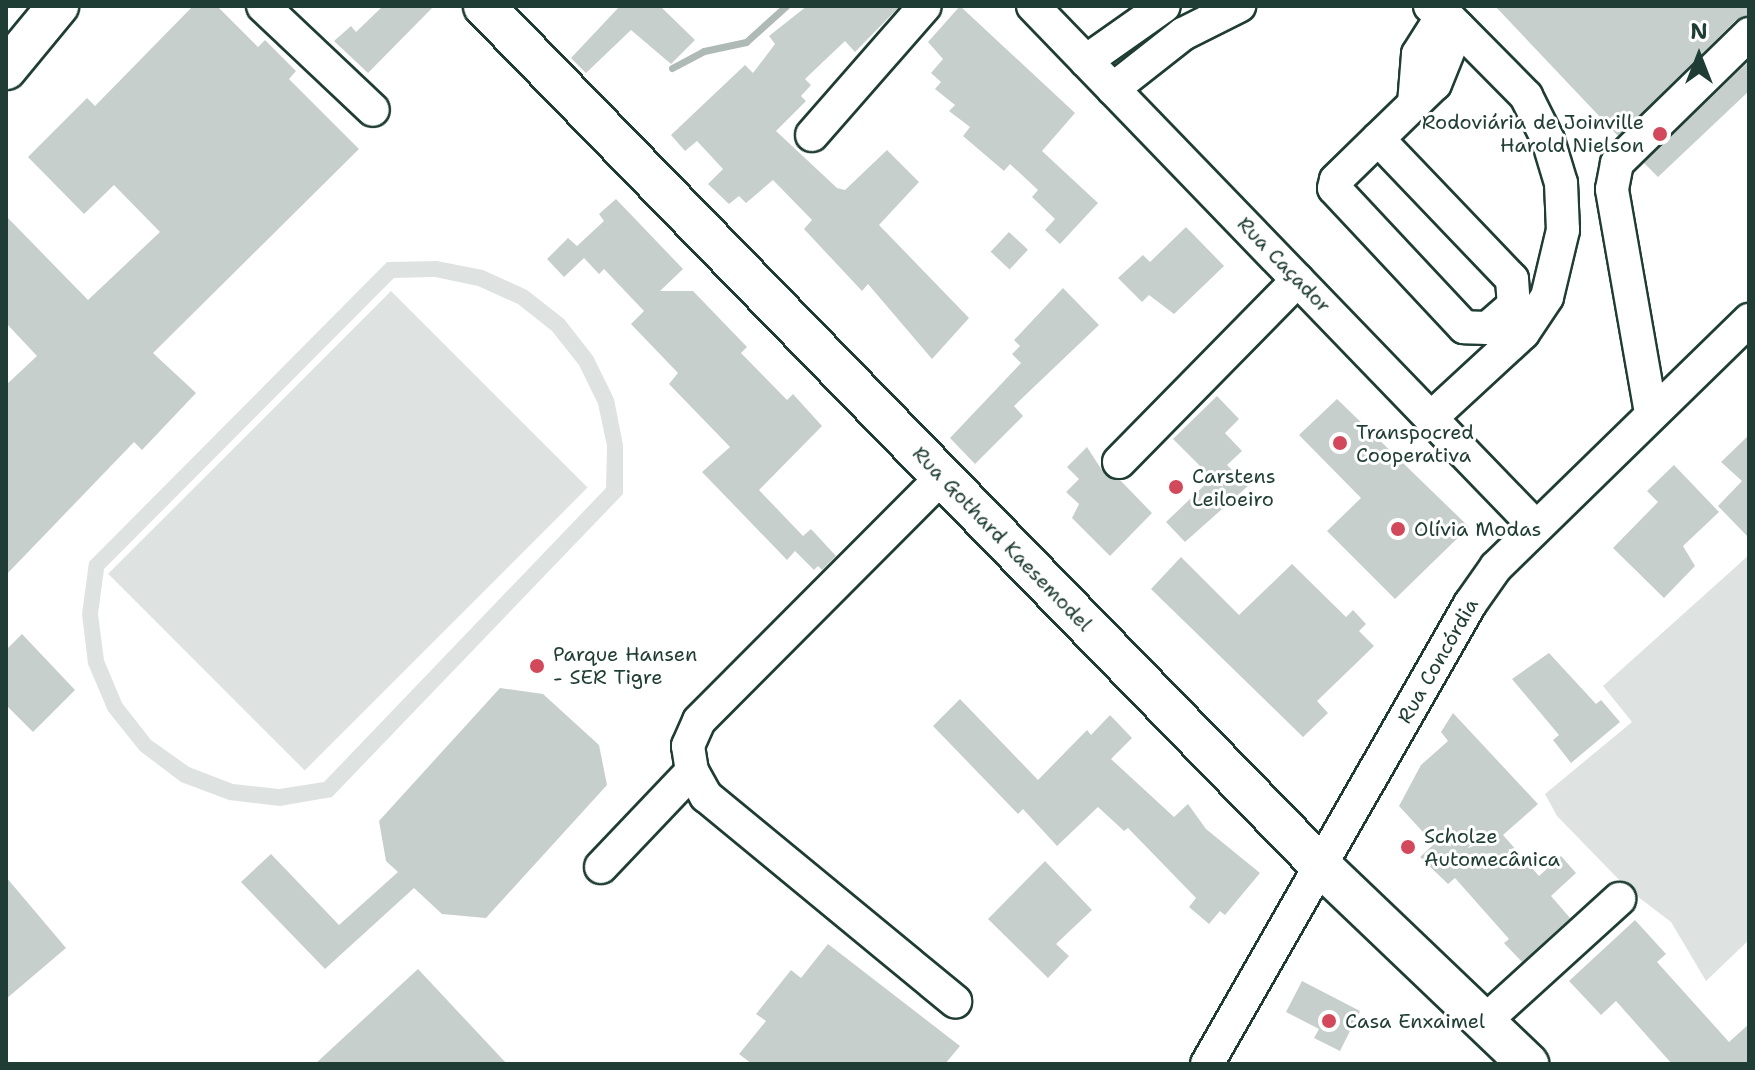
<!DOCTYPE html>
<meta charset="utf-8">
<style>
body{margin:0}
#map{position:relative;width:1755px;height:1070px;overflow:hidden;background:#fff;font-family:"Shantell Sans",sans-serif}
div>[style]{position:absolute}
.green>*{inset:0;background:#dee3e2;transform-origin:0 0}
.stream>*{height:7px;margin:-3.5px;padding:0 3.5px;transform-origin:3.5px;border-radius:3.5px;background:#afbab7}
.building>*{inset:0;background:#c7cfcc;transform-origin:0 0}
.roads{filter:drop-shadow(2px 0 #1f3d34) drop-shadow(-2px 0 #1f3d34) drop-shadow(0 2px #1f3d34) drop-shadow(0 -2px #1f3d34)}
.minor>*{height:32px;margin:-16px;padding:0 16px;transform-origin:16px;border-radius:16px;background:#fff}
.major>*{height:40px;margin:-20px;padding:0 20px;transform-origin:20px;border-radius:20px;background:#fff}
.dots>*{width:22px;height:22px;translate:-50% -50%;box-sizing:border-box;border:4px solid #fff;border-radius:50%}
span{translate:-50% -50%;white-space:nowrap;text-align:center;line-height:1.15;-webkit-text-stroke:6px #fff;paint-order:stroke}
.poi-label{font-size:20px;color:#1f3d34}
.right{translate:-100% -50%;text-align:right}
.left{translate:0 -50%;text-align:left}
.street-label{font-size:20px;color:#1f3d34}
.frame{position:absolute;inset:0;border:8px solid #1f3d34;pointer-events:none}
.north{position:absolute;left:1659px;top:16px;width:80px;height:80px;-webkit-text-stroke:6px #fff;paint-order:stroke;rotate:0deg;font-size:22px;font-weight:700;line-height:32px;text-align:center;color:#1f3d34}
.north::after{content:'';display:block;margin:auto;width:28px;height:36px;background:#1f3d34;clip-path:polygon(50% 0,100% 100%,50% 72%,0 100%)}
</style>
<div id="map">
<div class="green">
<div style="clip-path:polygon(evenodd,437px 261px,483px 270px,527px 290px,564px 319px,593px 356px,614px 399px,623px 445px,623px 494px,332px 797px,280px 806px,229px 800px,181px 782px,140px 751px,108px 711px,88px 664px,82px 614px,89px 562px,387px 262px,437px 261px,435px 277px,478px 286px,518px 304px,552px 331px,579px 365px,598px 404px,607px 446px,606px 488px,324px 782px,279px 789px,233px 784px,189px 767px,151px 740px,122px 703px,104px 660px,98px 614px,104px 569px,394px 278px,435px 277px)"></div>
<div style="left:391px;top:291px;width:278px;height:400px;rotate:45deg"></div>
<div style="clip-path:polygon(1749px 555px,1749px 940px,1706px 981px,1671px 922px,1629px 890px,1557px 816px,1545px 794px,1632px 722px,1603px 686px)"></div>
</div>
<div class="stream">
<div style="left:672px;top:68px;width:36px;rotate:-28deg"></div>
<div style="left:704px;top:51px;width:43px;rotate:-12.1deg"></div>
<div style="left:746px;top:42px;width:54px;rotate:-42deg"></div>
</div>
<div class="building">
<div style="clip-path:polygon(193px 6px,217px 6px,258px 47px,265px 40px,296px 71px,289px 79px,359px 149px,153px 353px,196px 393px,142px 450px,134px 442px,6px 575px,6px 385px,37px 356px,6px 323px,6px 216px,88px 300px,160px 232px,114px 185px,84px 214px,28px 157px,87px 98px,95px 106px)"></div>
<div style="clip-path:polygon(383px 6px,434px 6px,368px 73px,334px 41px,351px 26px,356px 32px)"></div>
<div style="clip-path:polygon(620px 6px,660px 6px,695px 40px,671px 64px,631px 30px,586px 73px,571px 58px)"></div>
<div style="clip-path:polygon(807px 6px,900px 6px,855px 52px,845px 41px,805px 79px,811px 85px,801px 96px,806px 101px,776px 131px,837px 188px,845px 190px,887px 150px,919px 182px,879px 225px,969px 318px,932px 359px,868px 284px,862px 291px,804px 229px,812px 220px,773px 180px,746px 203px,739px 196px,729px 204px,708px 184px,723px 169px,697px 141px,685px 151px,671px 135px,745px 65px,753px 73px,775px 44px,769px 36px)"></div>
<div style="clip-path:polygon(960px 6px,1075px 113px,1042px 151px,1098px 203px,1060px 244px,1045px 230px,1055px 219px,1032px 197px,1038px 190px,1010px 164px,1004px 171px,963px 136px,970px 127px,949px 111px,955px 105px,935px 89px,941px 82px,931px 73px,943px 59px,928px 42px)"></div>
<div style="clip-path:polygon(1495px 6px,1749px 6px,1749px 16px,1736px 20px,1618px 136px)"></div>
<div style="clip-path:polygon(1749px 61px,1749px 91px,1658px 177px,1644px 163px)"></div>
<div style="clip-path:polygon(616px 199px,683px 269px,660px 291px,693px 291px,747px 347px,741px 353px,787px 400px,793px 394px,822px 426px,759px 490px,803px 536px,811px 529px,836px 556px,822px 570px,818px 566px,814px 570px,795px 551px,787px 560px,702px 472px,730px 447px,669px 384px,678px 373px,631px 324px,644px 311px,604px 269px,599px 274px,584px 258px,564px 277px,547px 259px,568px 238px,577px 246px,604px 221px,599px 214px)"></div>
<div style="clip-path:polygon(1186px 227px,1224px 266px,1174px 314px,1149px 295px,1142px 302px,1118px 278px,1143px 255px,1150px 262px)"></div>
<div style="left:1009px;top:232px;width:26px;height:27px;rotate:43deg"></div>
<div style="clip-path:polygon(1063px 288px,1099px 325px,1014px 406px,1023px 416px,975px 464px,950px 438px,1021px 363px,1012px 354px,1020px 346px,1014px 340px)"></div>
<div style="clip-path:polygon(1217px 396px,1239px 419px,1225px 433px,1242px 451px,1227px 465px,1248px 486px,1185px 542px,1166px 522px,1212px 478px,1173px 439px)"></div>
<div style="clip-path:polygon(1337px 399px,1469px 527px,1395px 599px,1327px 531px,1361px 498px,1299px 435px)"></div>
<div style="clip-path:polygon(1749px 435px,1749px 538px,1718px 506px,1742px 481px,1721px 462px)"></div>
<div style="clip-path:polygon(1087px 447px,1105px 475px,1120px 480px,1152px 513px,1110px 556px,1072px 518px,1079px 504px,1066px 492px,1079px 479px,1067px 467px)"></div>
<div style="clip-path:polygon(1674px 465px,1719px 512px,1683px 546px,1695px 566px,1664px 598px,1613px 548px,1658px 502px,1647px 491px)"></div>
<div style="clip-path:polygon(1181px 557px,1239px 615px,1292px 564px,1346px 617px,1353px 610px,1366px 624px,1359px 631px,1374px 646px,1317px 701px,1328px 713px,1303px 737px,1151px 589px)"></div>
<div style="clip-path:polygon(22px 634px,75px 690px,33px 732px,6px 705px,6px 650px)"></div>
<div style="clip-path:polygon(1549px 653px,1596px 704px,1601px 700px,1620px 722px,1571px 763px,1553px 740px,1559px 735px,1512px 679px)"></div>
<div style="clip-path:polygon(500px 688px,543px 694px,599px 745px,607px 785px,486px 918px,442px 914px,414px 888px,325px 969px,241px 882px,271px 854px,339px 925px,398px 872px,386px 861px,379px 821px)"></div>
<div style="clip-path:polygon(960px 699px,1038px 780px,1087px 730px,1091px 735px,1110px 715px,1132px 738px,1111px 759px,1174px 817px,1188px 804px,1206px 829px,1260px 873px,1225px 915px,1220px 911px,1209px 924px,1189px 907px,1196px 898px,1128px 828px,1124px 831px,1098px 807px,1057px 846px,1023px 809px,1018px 814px,933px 726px)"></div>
<div style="clip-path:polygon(1453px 713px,1538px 804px,1503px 835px,1539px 876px,1561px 856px,1576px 873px,1551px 896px,1570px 918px,1522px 962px,1504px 943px,1509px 939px,1455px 878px,1448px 884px,1420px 857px,1434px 844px,1399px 806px,1421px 765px,1448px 741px,1441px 732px)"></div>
<div style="clip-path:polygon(1045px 861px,1092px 910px,1056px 944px,1069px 956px,1048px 978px,988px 919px)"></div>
<div style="clip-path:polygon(6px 877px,66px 948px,6px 999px)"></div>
<div style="clip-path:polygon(1635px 920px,1666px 954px,1657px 962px,1729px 1042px,1749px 1024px,1749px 1064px,1672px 1064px,1616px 1001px,1601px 1015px,1569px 981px)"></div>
<div style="clip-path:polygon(828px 944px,960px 1046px,945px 1064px,752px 1064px,739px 1054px,766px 1021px,756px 1014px,791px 970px,801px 978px)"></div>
<div style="clip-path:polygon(418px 969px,507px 1064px,315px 1064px)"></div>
<div style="clip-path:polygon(1302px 981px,1360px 1011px,1340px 1051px,1314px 1038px,1319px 1029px,1286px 1012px)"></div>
</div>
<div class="roads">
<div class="minor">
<div style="left:263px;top:6px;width:151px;rotate:43.4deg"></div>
<div style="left:1033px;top:6px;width:721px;rotate:46.01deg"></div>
<div style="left:1430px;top:6px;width:16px;rotate:27deg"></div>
<div style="left:1444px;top:13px;width:117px;rotate:45.3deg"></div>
<div style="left:1526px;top:96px;width:49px;rotate:63.4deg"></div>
<div style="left:1548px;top:140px;width:45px;rotate:73.2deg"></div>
<div style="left:1561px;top:183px;width:47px;rotate:87.6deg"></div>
<div style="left:1563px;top:230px;width:69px;rotate:103.4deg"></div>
<div style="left:1547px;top:297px;width:43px;rotate:123.7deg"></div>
<div style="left:1523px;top:333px;width:125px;rotate:137.3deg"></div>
<div style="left:1086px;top:61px;width:95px;rotate:-35.2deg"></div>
<div style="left:1113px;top:89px;width:89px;rotate:-38.2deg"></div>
<div style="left:1183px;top:34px;width:63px;rotate:-26.6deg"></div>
<div style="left:1414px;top:104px;width:50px;rotate:-85.4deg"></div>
<div style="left:1418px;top:54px;width:49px;rotate:-57.6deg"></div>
<div style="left:812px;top:135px;width:171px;rotate:-48.8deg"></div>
<div style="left:1378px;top:139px;width:194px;rotate:46.3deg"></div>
<div style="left:1512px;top:279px;width:26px;rotate:86deg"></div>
<div style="left:1514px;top:305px;width:35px;rotate:139deg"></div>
<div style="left:1488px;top:328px;width:24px;rotate:-178deg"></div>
<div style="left:1464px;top:327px;width:190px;rotate:-133.1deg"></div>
<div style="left:1334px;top:188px;width:8px;rotate:-76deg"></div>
<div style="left:1336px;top:180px;width:59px;rotate:-44.3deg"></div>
<div style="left:1378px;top:139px;width:50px;rotate:-44.2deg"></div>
<div style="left:1414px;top:104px;width:29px;rotate:-44deg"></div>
<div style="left:1435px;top:84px;width:61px;rotate:-68deg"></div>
<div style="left:1651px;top:413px;width:227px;rotate:-99.9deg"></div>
<div style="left:1612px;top:189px;width:26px;rotate:-79deg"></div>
<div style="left:1617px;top:163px;width:185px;rotate:-44.3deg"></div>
<div style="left:1119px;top:462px;width:255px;rotate:-45.5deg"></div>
<div style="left:942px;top:477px;width:344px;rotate:134.9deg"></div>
<div style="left:699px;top:721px;width:27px;rotate:114deg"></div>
<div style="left:688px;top:746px;width:25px;rotate:81deg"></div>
<div style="left:692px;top:771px;width:29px;rotate:61deg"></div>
<div style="left:706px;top:796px;width:323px;rotate:39.5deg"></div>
<div style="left:601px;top:867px;width:132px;rotate:-46.5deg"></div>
<div style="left:1484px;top:1022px;width:183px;rotate:-42.3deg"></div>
<div style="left:1207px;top:1064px;width:530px;rotate:-60.24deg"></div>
<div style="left:1470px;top:604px;width:45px;rotate:-54.9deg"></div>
<div style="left:1496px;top:567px;width:354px;rotate:-44.3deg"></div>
</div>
<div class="major">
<div style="left:484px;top:6px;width:1199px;rotate:45.78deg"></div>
<div style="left:1320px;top:865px;width:288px;rotate:43.7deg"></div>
<div style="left:6px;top:69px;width:82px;rotate:-50.5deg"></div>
</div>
</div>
<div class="dots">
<div style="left:1660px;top:134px;background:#d1495b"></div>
<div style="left:1340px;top:443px;background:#d1495b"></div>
<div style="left:1176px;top:487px;background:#d1495b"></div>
<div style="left:1398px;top:529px;background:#d1495b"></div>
<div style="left:537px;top:666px;background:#d1495b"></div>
<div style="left:1408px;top:847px;background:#d1495b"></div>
<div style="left:1329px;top:1021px;background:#d1495b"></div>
</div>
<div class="poi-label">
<span class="right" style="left:1644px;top:134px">Rodoviária de Joinville<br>Harold Nielson</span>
<span class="left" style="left:1356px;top:444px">Transpocred<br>Cooperativa</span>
<span class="left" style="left:1192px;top:488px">Carstens<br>Leiloeiro</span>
<span class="left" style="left:1414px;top:529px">Olívia Modas</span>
<span class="left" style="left:553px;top:666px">Parque Hansen<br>- SER Tigre</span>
<span class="left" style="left:1424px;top:848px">Scholze<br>Automecânica</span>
<span class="left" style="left:1345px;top:1021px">Casa Enxaimel</span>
</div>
<div class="street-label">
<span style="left:1284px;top:265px;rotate:46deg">Rua Caçador</span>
<span style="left:1002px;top:539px;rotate:46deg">Rua Gothard Kaesemodel</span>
<span style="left:1438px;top:661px;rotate:-60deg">Rua Concórdia</span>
</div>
<div class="frame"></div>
<div class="north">N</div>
</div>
